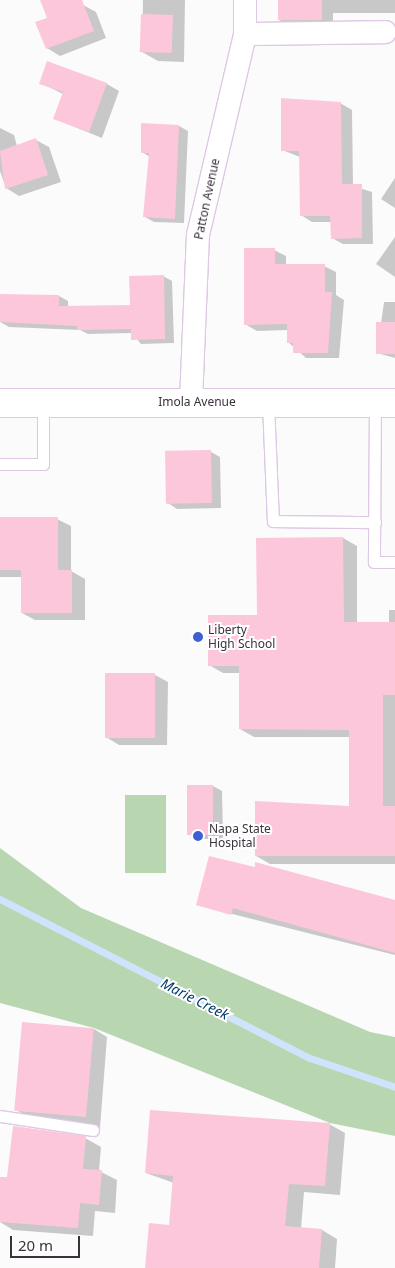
<!DOCTYPE html>
<style>
body{margin:0}
#map{position:relative;width:395px;height:1268px;overflow:hidden;background:#fbfbfb;font-family:"Noto Sans",sans-serif}
div>[style]{position:absolute}
.green>*{inset:0;background:#b8d7b1;transform-origin:0 0}
.shadow>*{inset:0;background:#0003}
.stream>*{height:7px;margin:-3.5px;padding:0 3.5px;transform-origin:3.5px;border-radius:3.5px;background:#cfe4fc}
.building>*{inset:0;background:#fdc7db;transform-origin:0 0}
.roads{filter:drop-shadow(1px 0 #dec8e4) drop-shadow(-1px 0 #dec8e4) drop-shadow(0 1px #dec8e4) drop-shadow(0 -1px #dec8e4)}
.lane>*{height:11px;margin:-5.5px;padding:0 5.5px;transform-origin:5.5px;border-radius:5.5px;background:#fff}
.street>*{height:22px;margin:-11px;padding:0 11px;transform-origin:11px;border-radius:11px;background:#fff}
.secondary>*{height:28px;margin:-14px;padding:0 14px;transform-origin:14px;border-radius:14px;background:#fff}
.dots>*{width:14px;height:14px;translate:-50% -50%;box-sizing:border-box;border:2px solid #fff;border-radius:50%}
span{translate:-50% -50%;white-space:nowrap;text-align:center;line-height:1.15;-webkit-text-stroke:4px #fff;paint-order:stroke}
.street-label{font-size:12px;color:#3a313c}
.poi-label{font-size:12px;color:#3a313c}
.left{translate:0 -50%;text-align:left}
.water-label{font-size:14px;color:#063d6b;font-style:italic}
.scale{position:absolute;left:10px;top:1236px;width:70px;height:22px;box-sizing:border-box;border:2px solid #3a313c;border-top:0;padding-left:6px;font-size:15px;line-height:18px;white-space:nowrap;color:#3a313c;-webkit-text-stroke:4px #fff;paint-order:stroke}
</style>
<div id="map">
<div class="green">
<div style="left:125px;top:795px;width:41px;height:78px"></div>
<div style="clip-path:polygon(0 848px,81px 908px,370px 1032px,395px 1037px,395px 1136px,330px 1123px,94px 1028px,0 1003px)"></div>
</div>
<div class="shadow">
<div style="clip-path:polygon(143px 0,185px 0,184px 62px,158px 61px,142px 52px)"></div>
<div style="clip-path:polygon(279px 0,395px 0,395px 13px,333px 13px,333px 25px,290px 26px,279px 20px)"></div>
<div style="clip-path:polygon(83px 5px,96px 12px,106px 38px,60px 56px,47px 48px)"></div>
<div style="clip-path:polygon(41px 83px,107px 84px,119px 91px,102px 138px,55px 119px,63px 94px)"></div>
<div style="clip-path:polygon(340px 103px,352px 110px,353px 186px,372px 192px,373px 244px,343px 244px,332px 238px,332px 222px,312px 222px,301px 215px,300px 157px,282px 150px)"></div>
<div style="clip-path:polygon(179px 126px,188px 131px,184px 223px,154px 222px,145px 217px,150px 157px,142px 152px)"></div>
<div style="clip-path:polygon(0 128px,14px 135px,17px 146px,36px 140px,49px 147px,61px 182px,19px 196px,6px 188px,0 171px)"></div>
<div style="clip-path:polygon(395px 178px,395px 208px,381px 199px)"></div>
<div style="clip-path:polygon(395px 237px,395px 277px,376px 264px)"></div>
<div style="clip-path:polygon(274px 250px,286px 256px,286px 266px,324px 266px,336px 272px,336px 295px,344px 300px,339px 358px,306px 358px,288px 342px,288px 330px,257px 331px,245px 324px)"></div>
<div style="clip-path:polygon(163px 276px,172px 281px,174px 343px,141px 344px,132px 333px,88px 334px,80px 330px,9px 327px,0 322px,0 295px,59px 296px,68px 301px,68px 307px,131px 306px)"></div>
<div style="clip-path:polygon(384px 302px,395px 302px,395px 358px,377px 353px)"></div>
<div style="clip-path:polygon(211px 452px,220px 457px,221px 508px,177px 509px,168px 503px)"></div>
<div style="clip-path:polygon(0 519px,57px 519px,71px 526px,71px 571px,85px 579px,85px 620px,35px 620px,22px 613px,22px 577px,0 577px)"></div>
<div style="clip-path:polygon(343px 538px,357px 546px,357px 623px,389px 623px,389px 610px,395px 610px,395px 864px,270px 864px,256px 856px,351px 808px,350px 737px,254px 737px,240px 729px,240px 673px,223px 673px,209px 665px)"></div>
<div style="clip-path:polygon(155px 675px,168px 682px,167px 745px,119px 745px,106px 737px)"></div>
<div style="clip-path:polygon(213px 786px,222px 791px,223px 839px,198px 839px,189px 834px)"></div>
<div style="clip-path:polygon(395px 902px,395px 955px,197px 905px)"></div>
<div style="clip-path:polygon(23px 1024px,94px 1029px,107px 1037px,100px 1128px,29px 1117px,16px 1110px)"></div>
<div style="clip-path:polygon(329px 1124px,345px 1133px,340px 1195px,304px 1192px,301px 1229px,322px 1230px,337px 1239px,335px 1268px,147px 1268px,170px 1226px,174px 1183px,146px 1173px)"></div>
<div style="clip-path:polygon(85px 1138px,101px 1147px,99px 1171px,117px 1180px,115px 1213px,95px 1211px,93px 1236px,13px 1230px,0 1222px,0 1195px,8px 1179px)"></div>
</div>
<div class="stream">
<div style="left:0;top:899px;width:348px;rotate:27.2deg"></div>
<div style="left:310px;top:1058px;width:90px;rotate:18.8deg"></div>
</div>
<div class="building">
<div style="clip-path:polygon(40px 0,82px 0,94px 31px,46px 49px,35px 22px,47px 18px)"></div>
<div style="left:278px;top:0;width:44px;height:20px"></div>
<div style="left:141px;top:14px;width:32px;height:38px;rotate:2deg"></div>
<div style="clip-path:polygon(47px 61px,107px 83px,89px 132px,53px 119px,63px 92px,39px 84px)"></div>
<div style="clip-path:polygon(281px 98px,341px 102px,342px 184px,362px 184px,362px 238px,331px 239px,330px 216px,300px 216px,299px 151px,281px 151px)"></div>
<div style="clip-path:polygon(141px 123px,179px 125px,175px 219px,143px 217px,149px 153px,141px 153px)"></div>
<div style="clip-path:polygon(36px 138px,48px 175px,5px 189px,0 151px)"></div>
<div style="clip-path:polygon(244px 248px,275px 248px,275px 264px,325px 264px,325px 292px,332px 292px,328px 353px,293px 353px,293px 343px,287px 343px,287px 324px,244px 325px)"></div>
<div style="clip-path:polygon(164px 275px,165px 339px,131px 340px,131px 329px,77px 330px,77px 326px,0 322px,0 294px,59px 295px,59px 306px,130px 305px,129px 276px)"></div>
<div style="left:376px;top:322px;width:19px;height:32px"></div>
<div style="left:211px;top:450px;width:53px;height:46px;rotate:89deg"></div>
<div style="clip-path:polygon(0 517px,58px 517px,58px 570px,72px 570px,72px 613px,21px 613px,21px 570px,0 570px)"></div>
<div style="clip-path:polygon(343px 537px,344px 622px,395px 622px,395px 695px,383px 695px,383px 806px,395px 806px,395px 856px,255px 856px,255px 801px,349px 806px,349px 730px,239px 729px,239px 666px,208px 666px,208px 615px,257px 615px,256px 538px)"></div>
<div style="left:105px;top:673px;width:50px;height:65px"></div>
<div style="left:187px;top:785px;width:26px;height:50px"></div>
<div style="clip-path:polygon(209px 856px,255px 867px,255px 862px,395px 900px,395px 953px,233px 908px,231px 915px,196px 905px)"></div>
<div style="left:22px;top:1022px;width:72px;height:89px;rotate:5deg"></div>
<div style="clip-path:polygon(150px 1110px,330px 1123px,325px 1186px,289px 1184px,285px 1226px,322px 1229px,319px 1268px,145px 1268px,149px 1223px,169px 1225px,173px 1176px,145px 1173px)"></div>
<div style="clip-path:polygon(13px 1126px,86px 1136px,83px 1169px,102px 1170px,99px 1205px,80px 1203px,78px 1228px,0 1222px,0 1177px,7px 1177px)"></div>
</div>
<div class="roads">
<div class="lane">
<div style="left:268px;top:403px;width:118px;rotate:87.6deg"></div>
<div style="left:273px;top:521px;width:102px;rotate:0.6deg"></div>
<div style="left:375px;top:404px;width:158px;rotate:90.4deg"></div>
<div style="left:374px;top:562px;width:21px"></div>
<div style="left:0;top:464px;width:43px"></div>
<div style="left:43px;top:464px;width:60px;rotate:-90deg"></div>
<div style="left:0;top:1116px;width:94px;rotate:8.6deg"></div>
</div>
<div class="street">
<div style="left:245px;top:34px;width:140px;rotate:-0.8deg"></div>
<div style="left:191px;top:401px;width:166px;rotate:-87.6deg"></div>
<div style="left:198px;top:235px;width:206px;rotate:-76.8deg"></div>
<div style="left:245px;top:34px;width:34px;rotate:-90deg"></div>
</div>
<div class="secondary">
<div style="left:0;top:403px;width:395px"></div>
</div>
</div>
<div class="dots">
<div style="left:198px;top:637px;background:#3e60d2"></div>
<div style="left:198px;top:836px;background:#3e60d2"></div>
</div>
<div class="street-label">
<span style="left:207px;top:199px;rotate:-78deg">Patton Avenue</span>
<span style="left:197px;top:402px">Imola Avenue</span>
</div>
<div class="poi-label">
<span class="left" style="left:208px;top:637px">Liberty<br>High School</span>
<span class="left" style="left:209px;top:836px">Napa State<br>Hospital</span>
</div>
<div class="water-label">
<span style="left:195px;top:999px;rotate:27deg">Marie Creek</span>
</div>
<div class="scale">20 m</div>
</div>
